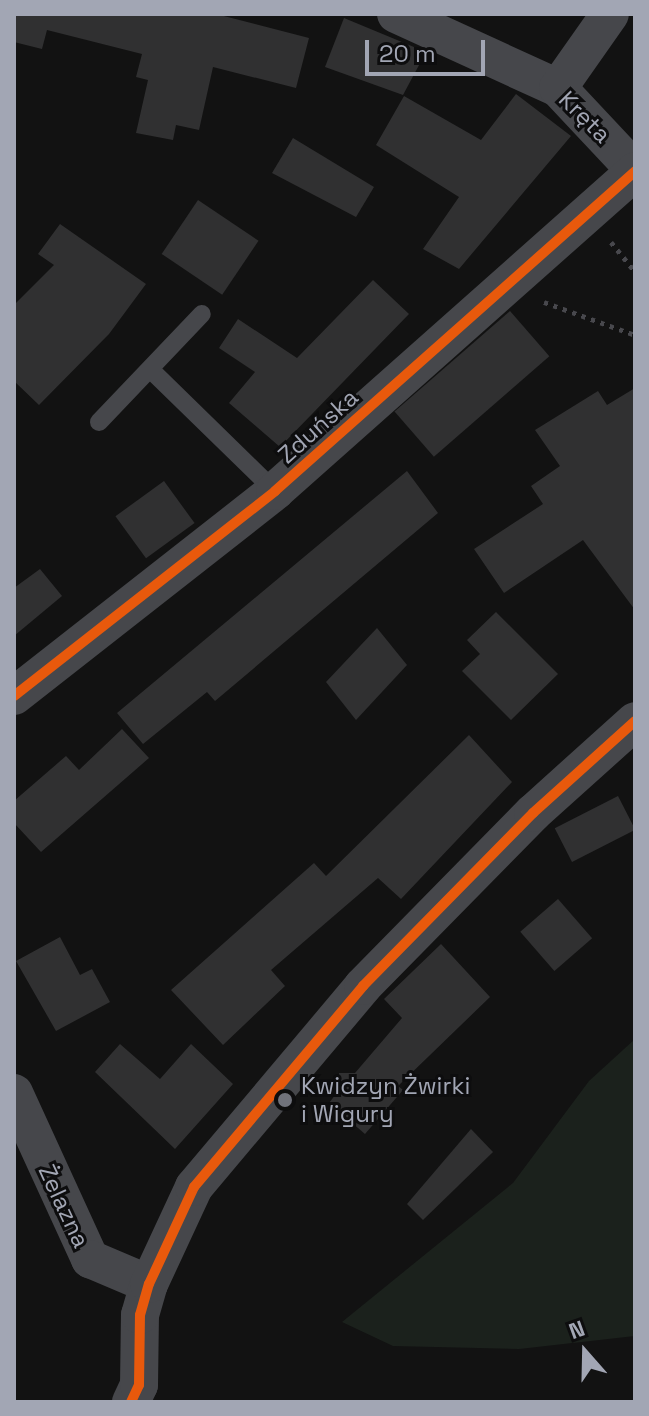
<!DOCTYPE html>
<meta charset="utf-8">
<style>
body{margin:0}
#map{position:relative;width:649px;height:1416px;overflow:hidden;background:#121212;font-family:"Space Grotesk",sans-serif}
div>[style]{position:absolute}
.green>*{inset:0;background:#1b211c}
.building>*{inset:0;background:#303031;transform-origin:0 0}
.path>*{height:5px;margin-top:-2.5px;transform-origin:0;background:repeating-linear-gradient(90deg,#48484d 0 4px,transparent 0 10px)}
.lane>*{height:18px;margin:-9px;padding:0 9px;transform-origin:9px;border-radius:9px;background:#46474b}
.street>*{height:38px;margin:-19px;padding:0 19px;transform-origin:19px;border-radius:19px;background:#46474b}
.cycleway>*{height:10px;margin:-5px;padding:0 5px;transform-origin:5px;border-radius:5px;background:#e8590c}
.dots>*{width:22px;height:22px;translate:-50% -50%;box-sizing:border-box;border:4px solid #0d0d0e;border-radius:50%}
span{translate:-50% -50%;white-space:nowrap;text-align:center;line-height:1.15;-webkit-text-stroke:6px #0d0d0e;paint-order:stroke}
.street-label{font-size:24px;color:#a2a6b4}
.poi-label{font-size:24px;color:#a2a6b4}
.left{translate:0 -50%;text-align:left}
.frame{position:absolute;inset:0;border:16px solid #a2a6b4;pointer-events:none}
.north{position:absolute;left:545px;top:1312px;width:80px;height:80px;-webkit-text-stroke:6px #0d0d0e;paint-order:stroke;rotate:340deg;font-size:22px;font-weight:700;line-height:32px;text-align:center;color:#a2a6b4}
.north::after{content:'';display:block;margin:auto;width:28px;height:36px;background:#a2a6b4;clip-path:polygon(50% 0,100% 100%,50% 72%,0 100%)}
.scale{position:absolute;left:365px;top:40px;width:120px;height:36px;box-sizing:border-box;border:4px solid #a2a6b4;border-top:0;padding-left:10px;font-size:24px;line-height:28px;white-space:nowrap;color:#a2a6b4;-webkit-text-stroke:6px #0d0d0e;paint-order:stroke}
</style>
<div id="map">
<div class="green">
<div style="clip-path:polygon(635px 1039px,635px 1336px,519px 1349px,393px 1346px,342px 1322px,513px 1183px,589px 1081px)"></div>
</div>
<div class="building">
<div style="clip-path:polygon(14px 14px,216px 14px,309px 38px,296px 88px,213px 67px,199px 130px,176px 125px,173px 140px,136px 133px,148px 80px,136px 77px,142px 54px,47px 30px,42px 49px,14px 42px)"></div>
<div style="clip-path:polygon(344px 18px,426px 52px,403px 95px,325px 67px)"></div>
<div style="clip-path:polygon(516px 94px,571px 136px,459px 269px,423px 249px,459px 197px,376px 145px,404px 96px,481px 140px)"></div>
<div style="clip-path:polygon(293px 138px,374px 187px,356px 217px,272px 173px)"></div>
<div style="left:198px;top:200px;width:73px;height:65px;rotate:34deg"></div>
<div style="clip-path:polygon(60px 224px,146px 284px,109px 334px,39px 405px,14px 381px,14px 305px,54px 265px,38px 254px)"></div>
<div style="clip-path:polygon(373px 280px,409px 314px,280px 447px,229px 403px,255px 372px,219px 348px,238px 319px,297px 358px)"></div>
<div style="left:510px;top:311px;width:60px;height:153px;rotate:49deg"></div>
<div style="clip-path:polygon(635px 388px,635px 610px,583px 540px,504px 593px,474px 549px,543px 504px,531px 486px,560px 466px,535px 430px,598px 391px,607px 405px)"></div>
<div style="clip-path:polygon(407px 471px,438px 513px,215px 701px,207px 692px,143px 744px,117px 713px)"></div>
<div style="left:164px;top:481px;width:52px;height:60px;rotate:54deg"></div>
<div style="clip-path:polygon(40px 569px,62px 596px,14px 636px,14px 588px)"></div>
<div style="clip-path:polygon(496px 612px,558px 674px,511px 720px,462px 671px,480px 654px,467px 640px)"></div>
<div style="clip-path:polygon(377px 628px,407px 665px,356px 720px,326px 682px)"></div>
<div style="clip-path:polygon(122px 729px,149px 758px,41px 852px,14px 823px,14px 801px,66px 756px,79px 770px)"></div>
<div style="clip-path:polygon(469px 735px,512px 782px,401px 899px,378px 878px,271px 970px,285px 986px,223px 1045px,171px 990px,314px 863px,326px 876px)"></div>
<div style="left:618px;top:796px;width:38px;height:71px;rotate:63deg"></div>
<div style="left:558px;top:899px;width:52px;height:50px;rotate:49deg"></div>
<div style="clip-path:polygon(60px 937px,80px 975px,92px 969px,110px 1002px,56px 1031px,16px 961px)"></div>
<div style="clip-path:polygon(441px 944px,490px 997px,398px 1086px,403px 1090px,365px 1134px,329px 1103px,339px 1090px,339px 1073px,355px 1073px,402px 1018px,384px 999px)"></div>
<div style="clip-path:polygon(120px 1044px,160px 1079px,191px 1044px,233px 1084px,175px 1149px,95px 1072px)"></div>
<div style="clip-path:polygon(471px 1129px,493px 1152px,423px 1220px,407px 1204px)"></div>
</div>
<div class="path">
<div style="left:611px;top:242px;width:38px;rotate:51deg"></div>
<div style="left:544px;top:302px;width:97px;rotate:19.9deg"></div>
</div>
<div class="lane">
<div style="left:152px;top:371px;width:172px;rotate:44.3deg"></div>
<div style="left:99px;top:422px;width:149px;rotate:-46.4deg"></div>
</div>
<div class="street">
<div style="left:396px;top:14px;width:178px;rotate:24.6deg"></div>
<div style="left:558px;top:88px;width:112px;rotate:46.8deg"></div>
<div style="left:558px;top:88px;width:90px;rotate:-54.9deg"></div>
<div style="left:14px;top:696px;width:332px;rotate:-38.1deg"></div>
<div style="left:275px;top:491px;width:482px;rotate:-41.6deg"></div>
<div style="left:14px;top:1093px;width:183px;rotate:65.4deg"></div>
<div style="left:90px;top:1259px;width:64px;rotate:23deg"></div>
<div style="left:131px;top:1402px;width:19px;rotate:-65deg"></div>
<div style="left:139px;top:1385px;width:70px;rotate:-89.2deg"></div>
<div style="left:140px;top:1315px;width:32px;rotate:-74deg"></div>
<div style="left:149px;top:1284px;width:107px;rotate:-65.1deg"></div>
<div style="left:194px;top:1187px;width:263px;rotate:-49.9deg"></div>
<div style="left:363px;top:986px;width:243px;rotate:-45.5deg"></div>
<div style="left:533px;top:813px;width:137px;rotate:-42deg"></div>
</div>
<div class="cycleway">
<div style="left:14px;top:696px;width:332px;rotate:-38.1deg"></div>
<div style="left:275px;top:491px;width:482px;rotate:-41.6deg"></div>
<div style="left:131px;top:1402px;width:19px;rotate:-65deg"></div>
<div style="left:139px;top:1385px;width:70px;rotate:-89.2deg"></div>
<div style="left:140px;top:1315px;width:32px;rotate:-74deg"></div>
<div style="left:149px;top:1284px;width:107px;rotate:-65.1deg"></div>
<div style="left:194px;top:1187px;width:263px;rotate:-49.9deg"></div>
<div style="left:363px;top:986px;width:243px;rotate:-45.5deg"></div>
<div style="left:533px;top:813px;width:137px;rotate:-42deg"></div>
</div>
<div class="dots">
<div style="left:285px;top:1100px;background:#70727b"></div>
</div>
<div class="street-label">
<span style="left:585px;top:117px;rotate:45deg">Kręta</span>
<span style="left:318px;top:426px;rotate:-42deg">Zduńska</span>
<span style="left:64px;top:1206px;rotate:65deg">Żelazna</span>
</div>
<div class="poi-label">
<span class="left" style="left:301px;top:1100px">Kwidzyn Żwirki<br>i Wigury</span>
</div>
<div class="frame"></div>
<div class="north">N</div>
<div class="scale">20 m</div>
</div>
